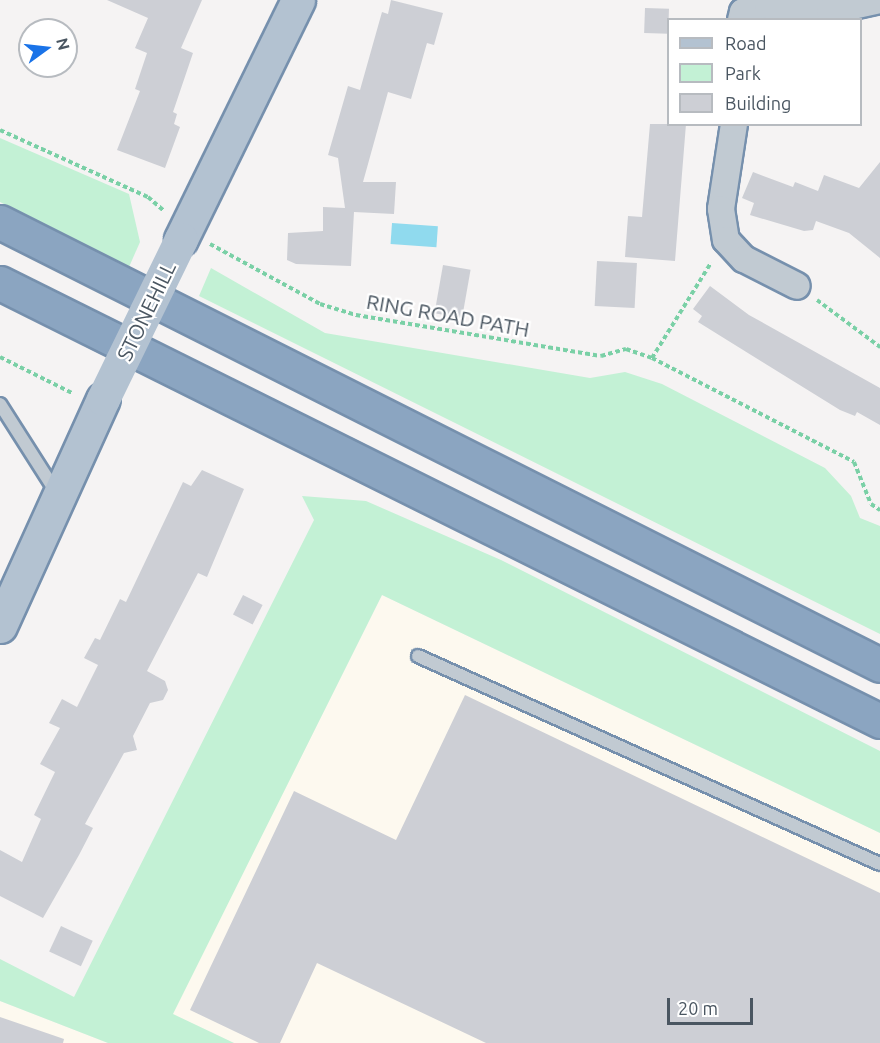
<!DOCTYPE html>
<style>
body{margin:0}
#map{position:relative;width:880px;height:1043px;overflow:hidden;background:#f5f3f3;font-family:Ubuntu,sans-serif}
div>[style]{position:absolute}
.commercial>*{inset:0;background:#fdf9ef}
.green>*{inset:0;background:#c3f1d5}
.water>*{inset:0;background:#90daee;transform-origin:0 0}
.building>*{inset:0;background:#cdcfd5;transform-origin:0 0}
.path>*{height:4px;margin-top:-2px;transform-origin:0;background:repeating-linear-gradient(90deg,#7ad0a6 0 4.5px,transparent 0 7.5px)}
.roads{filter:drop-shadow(2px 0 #7690ad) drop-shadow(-2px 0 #7690ad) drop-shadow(0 2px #7690ad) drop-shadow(0 -2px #7690ad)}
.lane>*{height:12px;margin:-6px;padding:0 6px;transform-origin:6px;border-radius:6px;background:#c1cad2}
.street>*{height:26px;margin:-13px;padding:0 13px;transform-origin:13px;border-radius:13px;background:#c1cad2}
.primary>*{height:33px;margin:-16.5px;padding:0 16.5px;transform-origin:16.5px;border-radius:16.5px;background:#b3c2d1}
.highway>*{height:33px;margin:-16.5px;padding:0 16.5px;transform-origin:16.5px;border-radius:16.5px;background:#8ba5c1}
.primary-bridge>*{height:33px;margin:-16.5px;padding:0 16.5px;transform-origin:16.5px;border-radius:16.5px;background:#b3c2d1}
span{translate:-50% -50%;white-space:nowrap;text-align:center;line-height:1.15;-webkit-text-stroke:4.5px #fff;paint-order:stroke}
.street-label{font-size:21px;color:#4a5661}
.legend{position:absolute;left:667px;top:18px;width:195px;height:108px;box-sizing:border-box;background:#fff;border:2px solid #b7bbc0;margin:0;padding:8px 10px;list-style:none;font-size:18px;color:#4a5661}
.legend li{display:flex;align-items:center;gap:12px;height:30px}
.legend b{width:30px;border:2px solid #b7bbc0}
.north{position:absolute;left:18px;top:18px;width:60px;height:60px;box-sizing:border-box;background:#fff;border:2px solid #b7bbc0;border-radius:50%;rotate:75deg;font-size:16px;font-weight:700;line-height:24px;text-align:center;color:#4a5661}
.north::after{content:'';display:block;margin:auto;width:21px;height:27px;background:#1a73e8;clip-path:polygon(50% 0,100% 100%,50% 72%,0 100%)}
.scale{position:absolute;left:667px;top:998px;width:86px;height:27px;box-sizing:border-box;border:3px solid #4a5661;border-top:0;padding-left:8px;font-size:18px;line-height:21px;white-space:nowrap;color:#4a5661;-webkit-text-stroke:4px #fff;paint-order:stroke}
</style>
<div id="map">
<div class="commercial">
<div style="clip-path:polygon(382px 595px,880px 833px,880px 1043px,234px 1043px,172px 1014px)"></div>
<div style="clip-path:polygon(0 1001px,108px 1043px,0 1043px)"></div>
</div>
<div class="green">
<div style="clip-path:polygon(0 138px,129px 194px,140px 242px,129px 267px,0 202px)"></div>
<div style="clip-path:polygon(211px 268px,325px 333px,590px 378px,625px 372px,662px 384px,825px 468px,851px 496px,860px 518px,880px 526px,880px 634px,199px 296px)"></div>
<div style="clip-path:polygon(302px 496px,366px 501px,501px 560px,880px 751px,880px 833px,382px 595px,173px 1014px,234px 1043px,108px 1043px,0 1001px,0 959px,74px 997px,314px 520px)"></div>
</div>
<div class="water">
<div style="left:392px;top:223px;width:46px;height:21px;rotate:4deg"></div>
</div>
<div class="building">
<div style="clip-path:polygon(107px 0,202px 0,181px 48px,193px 53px,173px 112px,177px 114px,174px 124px,180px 127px,165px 168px,117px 150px,140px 91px,135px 89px,147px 53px,135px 48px,148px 18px)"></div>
<div style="clip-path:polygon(391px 0,443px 13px,434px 45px,427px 43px,411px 99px,388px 92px,363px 182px,396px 182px,394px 214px,354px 212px,351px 266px,296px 264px,287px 260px,288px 233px,323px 231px,323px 207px,345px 208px,338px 158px,328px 155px,348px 86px,360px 90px,382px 12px,388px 14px)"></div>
<div style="left:645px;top:8px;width:24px;height:25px;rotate:2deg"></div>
<div style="clip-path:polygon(650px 124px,686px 124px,675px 261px,625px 257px,628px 216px,642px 217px)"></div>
<div style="clip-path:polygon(880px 162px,880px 258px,849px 233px,816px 221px,813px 230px,804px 231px,750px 215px,754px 203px,742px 198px,753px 172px,793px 187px,795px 182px,818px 191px,824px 175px,859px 188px)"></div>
<div style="left:597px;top:261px;width:40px;height:45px;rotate:3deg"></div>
<div style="left:443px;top:265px;width:28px;height:49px;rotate:10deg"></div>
<div style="clip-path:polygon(710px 286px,749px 315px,880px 388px,880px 425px,857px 412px,855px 416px,840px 410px,698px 322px,702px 316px,693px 309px)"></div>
<div style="clip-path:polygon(202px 470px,244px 489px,207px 577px,198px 573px,147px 671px,165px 681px,168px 690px,163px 700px,150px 703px,133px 736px,137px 750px,124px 753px,85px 824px,93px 828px,79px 855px,43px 918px,0 896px,0 850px,22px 862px,41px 819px,34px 815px,55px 772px,40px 764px,60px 728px,49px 723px,62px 699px,77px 707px,98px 665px,84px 658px,95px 638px,100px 640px,120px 599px,126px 602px,183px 482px,191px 486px)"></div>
<div style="left:243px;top:595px;width:22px;height:22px;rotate:27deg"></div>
<div style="clip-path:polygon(465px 695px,880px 893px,880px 1043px,486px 1043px,317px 963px,280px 1043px,259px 1043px,190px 1010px,294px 791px,396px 840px)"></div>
<div style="left:61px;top:926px;width:35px;height:28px;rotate:25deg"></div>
<div style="clip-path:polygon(0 1017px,64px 1039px,63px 1043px,0 1043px)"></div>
</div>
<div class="path">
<div style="left:0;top:130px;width:162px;rotate:24.4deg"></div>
<div style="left:148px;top:197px;width:20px;rotate:41deg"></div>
<div style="left:210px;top:244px;width:125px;rotate:28.6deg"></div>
<div style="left:320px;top:304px;width:38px;rotate:17deg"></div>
<div style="left:356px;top:315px;width:248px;rotate:9.5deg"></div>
<div style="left:601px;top:356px;width:26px;rotate:-16deg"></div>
<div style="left:626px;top:349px;width:28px;rotate:19deg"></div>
<div style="left:652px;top:358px;width:227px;rotate:27.2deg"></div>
<div style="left:854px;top:462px;width:45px;rotate:68deg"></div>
<div style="left:871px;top:504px;width:11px;rotate:34deg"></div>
<div style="left:817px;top:300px;width:79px;rotate:36.7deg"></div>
<div style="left:0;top:357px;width:80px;rotate:26.6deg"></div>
<div style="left:652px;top:358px;width:112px;rotate:-58.2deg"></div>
</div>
<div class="roads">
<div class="lane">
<div style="left:0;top:404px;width:104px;rotate:57.5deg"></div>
<div style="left:418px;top:656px;width:507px;rotate:24.24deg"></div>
</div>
<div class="street">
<div style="left:741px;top:20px;width:8px;rotate:-76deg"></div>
<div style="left:743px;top:12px;width:26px;rotate:-16deg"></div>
<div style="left:768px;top:5px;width:62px;rotate:5.5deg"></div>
<div style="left:830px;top:11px;width:51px;rotate:-12.4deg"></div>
<div style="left:734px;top:124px;width:86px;rotate:98.7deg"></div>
<div style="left:721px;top:209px;width:31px;rotate:81deg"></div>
<div style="left:726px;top:240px;width:26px;rotate:47deg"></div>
<div style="left:744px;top:259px;width:59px;rotate:27deg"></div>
</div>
<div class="primary">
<div style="left:181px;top:239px;width:266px;rotate:-63.9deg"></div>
<div style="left:0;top:626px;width:249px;rotate:-65.6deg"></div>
</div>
<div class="highway">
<div style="left:0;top:222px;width:985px;rotate:26.72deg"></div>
<div style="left:0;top:283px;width:983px;rotate:26.46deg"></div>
</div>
</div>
<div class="primary-bridge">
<div style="left:103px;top:399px;width:178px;rotate:-64deg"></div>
</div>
<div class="street-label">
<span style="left:146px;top:311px;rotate:-64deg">STONEHILL</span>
<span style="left:448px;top:315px;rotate:10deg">RING ROAD PATH</span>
</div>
<ul class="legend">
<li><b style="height:8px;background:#b3c2d1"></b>Road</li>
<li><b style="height:16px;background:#c3f1d5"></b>Park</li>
<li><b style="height:16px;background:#cdcfd5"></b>Building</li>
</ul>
<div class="north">N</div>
<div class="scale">20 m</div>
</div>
